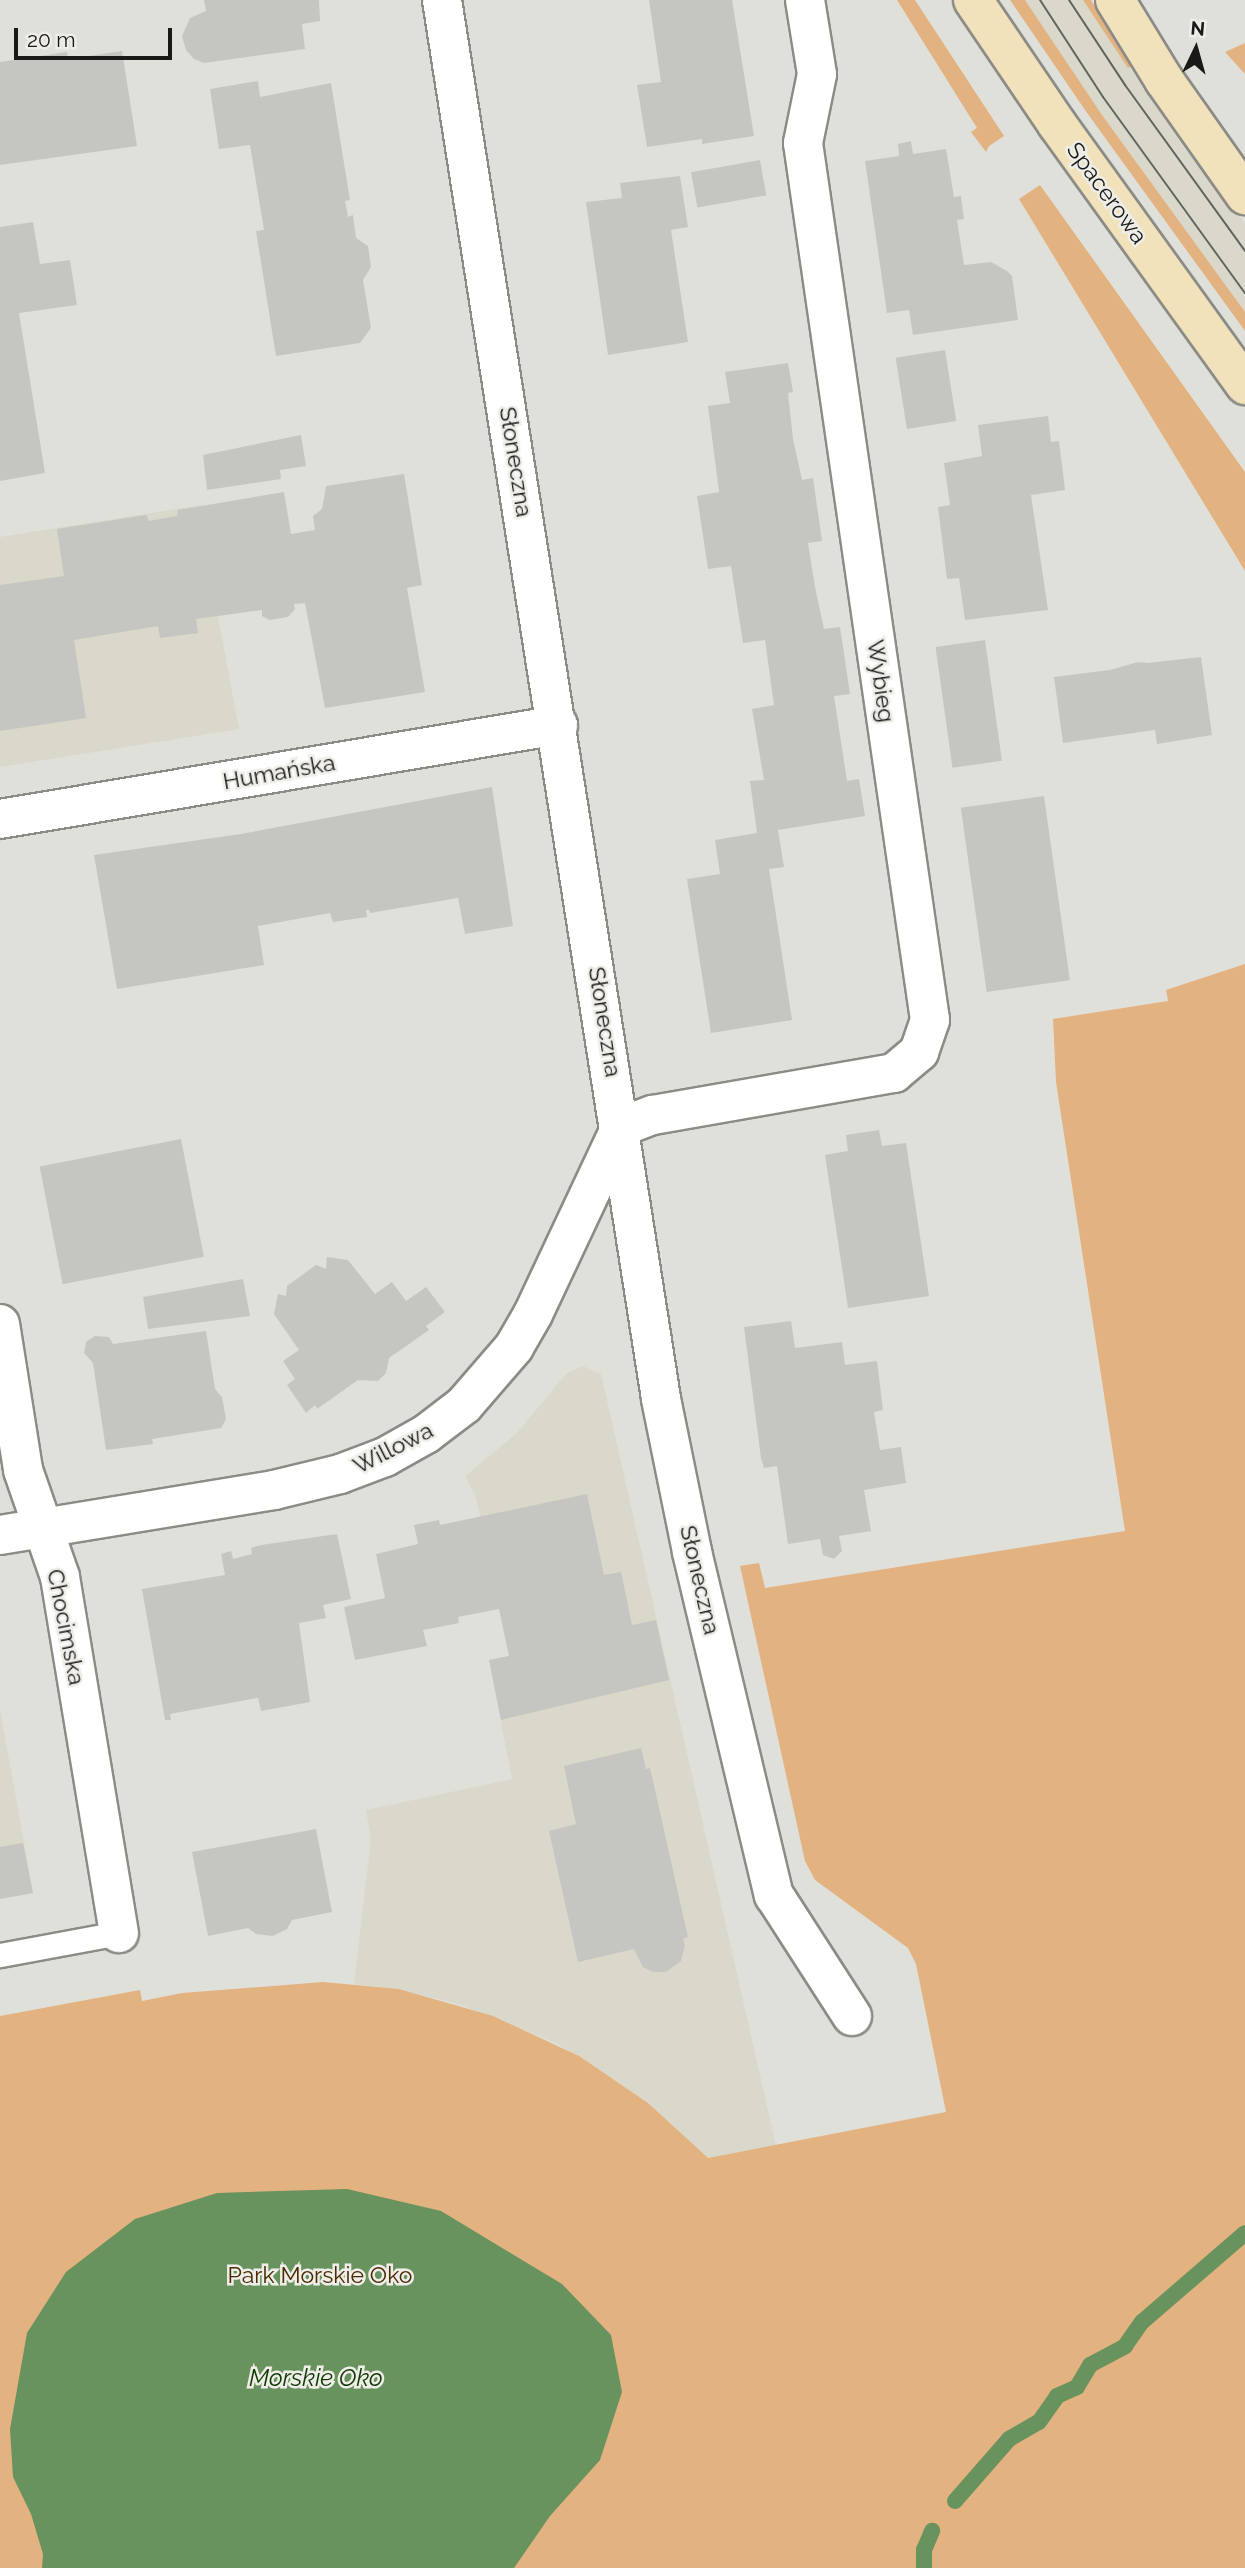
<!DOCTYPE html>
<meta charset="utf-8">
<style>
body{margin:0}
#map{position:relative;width:1245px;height:2568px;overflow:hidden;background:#e0e0da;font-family:Raleway,sans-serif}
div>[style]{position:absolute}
.built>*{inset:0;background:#d9d8ca}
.green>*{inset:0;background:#e2b280}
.water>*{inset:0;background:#68925e}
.stream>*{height:16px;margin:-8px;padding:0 8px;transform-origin:8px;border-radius:8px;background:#68925e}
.building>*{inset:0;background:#c5c6c1;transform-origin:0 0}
.roads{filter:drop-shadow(2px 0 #8c8b86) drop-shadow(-2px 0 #8c8b86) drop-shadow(0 2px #8c8b86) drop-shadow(0 -2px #8c8b86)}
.service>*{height:23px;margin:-11.5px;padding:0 11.5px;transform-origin:11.5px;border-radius:11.5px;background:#fff}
.minor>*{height:38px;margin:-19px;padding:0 19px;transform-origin:19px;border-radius:19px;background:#fff}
.secondary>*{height:38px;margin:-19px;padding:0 19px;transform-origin:19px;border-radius:19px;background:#f1e2bc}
.tram>*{height:2px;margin:-1px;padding:0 1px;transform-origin:1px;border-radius:1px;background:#63635f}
span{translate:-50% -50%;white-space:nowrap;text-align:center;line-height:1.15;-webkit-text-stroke:5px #eeede7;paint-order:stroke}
.street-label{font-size:23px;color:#191917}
.park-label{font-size:23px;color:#4a2a00}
.water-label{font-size:24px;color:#0e3902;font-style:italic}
.north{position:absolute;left:1161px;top:14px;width:70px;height:70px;-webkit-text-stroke:5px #eeede7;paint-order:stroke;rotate:5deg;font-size:19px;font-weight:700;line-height:28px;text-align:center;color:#191917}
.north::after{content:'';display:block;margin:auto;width:24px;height:32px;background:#191917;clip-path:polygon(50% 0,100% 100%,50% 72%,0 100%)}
.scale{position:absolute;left:14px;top:28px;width:158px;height:32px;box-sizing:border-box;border:4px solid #191917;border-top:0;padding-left:9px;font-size:21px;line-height:24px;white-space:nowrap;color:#191917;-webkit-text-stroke:5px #eeede7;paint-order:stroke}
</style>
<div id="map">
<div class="built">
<div style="clip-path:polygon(1025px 0,1083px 0,1188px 153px,1193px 150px,1245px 224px,1245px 312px,1102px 115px)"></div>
<div style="clip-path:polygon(202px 505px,218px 616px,239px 729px,0 767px,0 537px)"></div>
<div style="clip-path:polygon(583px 1366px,601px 1374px,776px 2146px,707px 2158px,648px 2103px,558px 2044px,461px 2005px,399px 1989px,354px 1984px,371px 1839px,366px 1810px,512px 1779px,489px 1660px,509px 1656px,476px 1497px,465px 1476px,516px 1434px,566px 1374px)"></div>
<div style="clip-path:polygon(0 1709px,33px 1893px,0 1899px)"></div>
</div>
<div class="green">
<div style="clip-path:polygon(897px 0,915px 0,1004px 136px,989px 146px,986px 152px,971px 132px,977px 128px)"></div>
<div style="clip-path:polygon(1010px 0,1025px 0,1102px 115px,1245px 312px,1245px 331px,1085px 110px)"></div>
<div style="clip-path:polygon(1083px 0,1091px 0,1131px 67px,1128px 68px)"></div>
<div style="clip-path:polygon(1245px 43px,1245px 74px,1225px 52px)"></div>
<div style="clip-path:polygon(1040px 185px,1245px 472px,1245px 571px,1019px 199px)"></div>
<div style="clip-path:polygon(1245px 964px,1245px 2568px,0 2568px,0 2016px,140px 1990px,142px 2001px,182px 1993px,323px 1982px,399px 1989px,493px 2016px,579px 2056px,648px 2103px,708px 2158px,946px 2112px,916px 1964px,908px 1948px,815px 1880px,805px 1861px,740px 1566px,759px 1563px,765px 1588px,1125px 1531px,1056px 1082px,1053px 1019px,1168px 1001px,1166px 990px)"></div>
</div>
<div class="water">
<div style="clip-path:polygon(347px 2189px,441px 2211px,562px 2284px,611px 2335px,622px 2392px,600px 2460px,550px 2516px,514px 2568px,42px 2568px,43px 2554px,31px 2514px,13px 2477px,10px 2429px,27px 2333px,66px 2272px,135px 2219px,217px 2193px)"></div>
</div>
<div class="stream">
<div style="left:955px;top:2501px;width:82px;rotate:-48.9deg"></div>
<div style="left:1009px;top:2439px;width:34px;rotate:-30deg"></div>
<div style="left:1039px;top:2422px;width:32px;rotate:-55deg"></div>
<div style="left:1057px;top:2396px;width:22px;rotate:-24deg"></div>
<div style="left:1077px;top:2387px;width:26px;rotate:-59deg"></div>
<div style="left:1090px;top:2365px;width:40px;rotate:-28deg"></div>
<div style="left:1125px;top:2346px;width:29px;rotate:-55deg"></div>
<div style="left:1142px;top:2322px;width:136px;rotate:-40.8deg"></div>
<div style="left:924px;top:2568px;width:18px;rotate:-90deg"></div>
<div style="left:924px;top:2550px;width:21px;rotate:-67deg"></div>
</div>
<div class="building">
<div style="clip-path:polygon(204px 0,319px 0,320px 21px,302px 24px,305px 49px,204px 63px,194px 59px,186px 50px,182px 36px,190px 18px,206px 11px)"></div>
<div style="clip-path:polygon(649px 0,732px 0,754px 136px,702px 144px,702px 139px,647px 147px,637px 85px,661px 82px)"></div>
<div style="clip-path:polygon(122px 51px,137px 146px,0 165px,0 62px,67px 52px,68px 59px)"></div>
<div style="clip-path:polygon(258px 81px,260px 97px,331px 83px,350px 200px,345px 201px,348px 217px,353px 215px,356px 238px,368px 246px,371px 267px,363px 280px,371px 328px,360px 343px,276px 356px,256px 231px,264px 230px,250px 145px,219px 149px,210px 89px)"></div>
<div style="clip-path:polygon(911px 141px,913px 154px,946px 149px,954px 197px,961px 196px,964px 219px,957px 220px,964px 265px,991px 262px,1007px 271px,1012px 276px,1018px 320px,913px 335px,909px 310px,887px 313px,865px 161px,899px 156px,898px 144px)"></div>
<div style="left:760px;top:160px;width:36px;height:70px;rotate:80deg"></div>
<div style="clip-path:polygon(680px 176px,688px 227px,671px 230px,688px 342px,608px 355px,586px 202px,622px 198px,620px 183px)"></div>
<div style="clip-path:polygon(33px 222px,40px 264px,70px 260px,77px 305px,19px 313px,45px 473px,0 481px,0 227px)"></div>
<div style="left:945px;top:350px;width:72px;height:50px;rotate:81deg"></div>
<div style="clip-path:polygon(788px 363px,793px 392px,788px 393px,793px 439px,802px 480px,813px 478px,822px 541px,808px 543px,815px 587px,824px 629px,840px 627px,850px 694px,834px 696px,847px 781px,859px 779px,865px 816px,778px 830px,784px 867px,769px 869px,792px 1020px,711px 1033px,687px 879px,720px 874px,715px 840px,757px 833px,750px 781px,764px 780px,752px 709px,774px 705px,765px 640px,743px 643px,731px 566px,708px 569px,697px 496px,719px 492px,708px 406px,730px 403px,725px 372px)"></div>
<div style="clip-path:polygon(1048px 416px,1051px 442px,1059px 441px,1065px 490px,1031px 495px,1048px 610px,965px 620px,959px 578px,947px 579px,938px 507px,950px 505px,944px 463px,982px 456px,978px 425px)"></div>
<div style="clip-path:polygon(301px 435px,306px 466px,280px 470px,281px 479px,207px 490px,203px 455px)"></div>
<div style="clip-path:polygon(404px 474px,422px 585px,407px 588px,425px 692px,325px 708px,305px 603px,294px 604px,295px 609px,288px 617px,270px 620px,262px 616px,262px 610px,196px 619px,198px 633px,160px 638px,158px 626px,74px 640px,86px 718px,0 731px,0 585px,64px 576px,57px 529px,146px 515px,149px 521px,177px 516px,178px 510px,284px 492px,291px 534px,315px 530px,313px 516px,322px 509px,326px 486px)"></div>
<div style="left:985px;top:640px;width:122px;height:50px;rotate:82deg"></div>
<div style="clip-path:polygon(1201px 657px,1212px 735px,1157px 744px,1155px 730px,1063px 743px,1054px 677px,1110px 670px,1138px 662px,1148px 663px)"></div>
<div style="clip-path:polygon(492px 787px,513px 926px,465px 934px,458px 898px,370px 913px,369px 910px,366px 910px,367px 917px,333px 922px,330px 913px,258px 926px,264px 965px,117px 989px,94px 855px,241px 834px)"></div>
<div style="left:1044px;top:796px;width:186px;height:84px;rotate:82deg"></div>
<div style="clip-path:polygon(879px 1130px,882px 1146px,906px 1143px,929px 1296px,848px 1308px,825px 1155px,848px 1151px,846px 1135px)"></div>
<div style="left:181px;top:1139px;width:120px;height:144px;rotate:79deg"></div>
<div style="clip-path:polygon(327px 1257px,348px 1260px,375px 1294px,392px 1282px,406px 1301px,426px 1287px,445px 1312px,426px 1326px,429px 1330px,389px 1358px,386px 1373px,378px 1381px,358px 1380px,317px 1409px,315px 1405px,306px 1413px,287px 1385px,295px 1379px,283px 1361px,299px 1350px,274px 1314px,278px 1294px,286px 1296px,287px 1286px,316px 1265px,326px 1269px)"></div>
<div style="clip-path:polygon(243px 1279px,250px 1316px,148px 1329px,143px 1297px)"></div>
<div style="clip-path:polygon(791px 1321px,795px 1348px,842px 1342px,845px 1365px,877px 1361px,883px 1410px,874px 1412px,880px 1450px,901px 1447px,906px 1483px,864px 1490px,871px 1531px,839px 1536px,842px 1551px,834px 1559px,823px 1555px,820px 1539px,788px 1544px,777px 1466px,764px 1468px,761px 1458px,744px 1327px)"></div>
<div style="clip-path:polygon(206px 1331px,215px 1389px,222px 1397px,226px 1419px,221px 1428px,152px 1439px,153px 1444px,106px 1450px,93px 1363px,84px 1353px,86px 1342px,95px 1336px,109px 1337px,113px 1344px)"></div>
<div style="clip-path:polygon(587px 1494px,604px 1575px,621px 1572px,632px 1625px,656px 1620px,669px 1680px,501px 1720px,489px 1660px,509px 1656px,499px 1609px,458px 1617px,459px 1623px,423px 1630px,427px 1646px,355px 1660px,344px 1607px,385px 1598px,376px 1554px,418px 1544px,414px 1525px,439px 1520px,440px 1525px)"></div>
<div style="clip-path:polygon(337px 1534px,351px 1599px,323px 1605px,326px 1618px,299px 1623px,310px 1702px,261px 1711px,258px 1698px,170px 1714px,171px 1720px,165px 1720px,142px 1589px,225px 1575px,221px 1554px,231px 1551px,233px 1559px,252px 1554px,251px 1548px,261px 1545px)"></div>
<div style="clip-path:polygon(641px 1748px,646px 1769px,650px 1768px,688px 1937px,683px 1939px,685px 1946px,681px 1961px,666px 1972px,653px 1972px,643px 1967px,634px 1949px,578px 1962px,549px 1831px,576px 1824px,564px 1766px)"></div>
<div style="clip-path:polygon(316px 1829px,332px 1912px,292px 1920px,287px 1929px,273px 1936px,256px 1934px,248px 1928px,208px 1936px,192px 1852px)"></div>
<div style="clip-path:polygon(23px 1843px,33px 1893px,0 1899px,0 1847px)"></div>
</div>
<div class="roads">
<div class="service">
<div style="left:0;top:1955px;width:121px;rotate:-10.5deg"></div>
</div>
<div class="minor">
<div style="left:442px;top:0;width:1416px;rotate:81.1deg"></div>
<div style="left:661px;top:1399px;width:156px;rotate:78.5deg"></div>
<div style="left:692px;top:1552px;width:353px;rotate:76.6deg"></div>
<div style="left:774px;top:1895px;width:144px;rotate:57.2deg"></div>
<div style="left:0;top:819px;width:566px;rotate:-9.56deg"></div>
<div style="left:0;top:1324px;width:148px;rotate:81deg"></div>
<div style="left:23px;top:1470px;width:113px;rotate:70.9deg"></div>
<div style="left:60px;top:1577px;width:361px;rotate:80.6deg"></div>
<div style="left:0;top:1535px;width:278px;rotate:-9.3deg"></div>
<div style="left:274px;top:1490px;width:68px;rotate:-13.6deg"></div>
<div style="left:340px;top:1474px;width:48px;rotate:-20.7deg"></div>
<div style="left:385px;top:1457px;width:47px;rotate:-29.3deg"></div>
<div style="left:426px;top:1434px;width:48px;rotate:-37.3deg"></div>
<div style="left:464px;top:1405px;width:77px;rotate:-49.2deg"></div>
<div style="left:514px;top:1347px;width:38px;rotate:-60deg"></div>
<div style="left:533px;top:1314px;width:207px;rotate:-64.8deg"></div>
<div style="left:621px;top:1127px;width:34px;rotate:-21deg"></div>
<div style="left:653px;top:1115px;width:245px;rotate:-9.9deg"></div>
<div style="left:894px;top:1073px;width:33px;rotate:-40deg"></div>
<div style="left:919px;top:1052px;width:34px;rotate:-71deg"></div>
<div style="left:930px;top:1020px;width:886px;rotate:-98.24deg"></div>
<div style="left:803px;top:143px;width:70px;rotate:-78.5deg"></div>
<div style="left:817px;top:74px;width:75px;rotate:-99.2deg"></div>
</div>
<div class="secondary">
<div style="left:973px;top:0;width:150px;rotate:55.9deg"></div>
<div style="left:1057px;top:124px;width:322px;rotate:54.2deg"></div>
<div style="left:1115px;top:0;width:94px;rotate:58.5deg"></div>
<div style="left:1164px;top:80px;width:141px;rotate:54.8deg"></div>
</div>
</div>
<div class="tram">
<div style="left:1040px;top:0;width:116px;rotate:57deg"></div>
<div style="left:1103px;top:97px;width:242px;rotate:54.1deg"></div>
<div style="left:1069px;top:0;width:102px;rotate:56.6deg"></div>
<div style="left:1125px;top:85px;width:205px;rotate:54.1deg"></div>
</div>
<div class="street-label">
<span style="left:1107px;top:193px;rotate:54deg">Spacerowa</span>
<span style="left:516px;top:462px;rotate:81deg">Słoneczna</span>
<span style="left:881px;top:681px;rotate:82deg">Wybieg</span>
<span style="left:279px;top:772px;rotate:-10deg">Humańska</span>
<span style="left:605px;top:1022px;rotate:81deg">Słoneczna</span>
<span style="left:393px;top:1448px;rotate:-27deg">Willowa</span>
<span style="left:700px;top:1580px;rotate:77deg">Słoneczna</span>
<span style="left:66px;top:1627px;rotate:79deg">Chocimska</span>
</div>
<div class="park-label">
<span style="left:320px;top:2275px">Park Morskie Oko</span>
</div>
<div class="water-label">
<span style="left:316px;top:2378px">Morskie Oko</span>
</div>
<div class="north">N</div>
<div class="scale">20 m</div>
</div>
